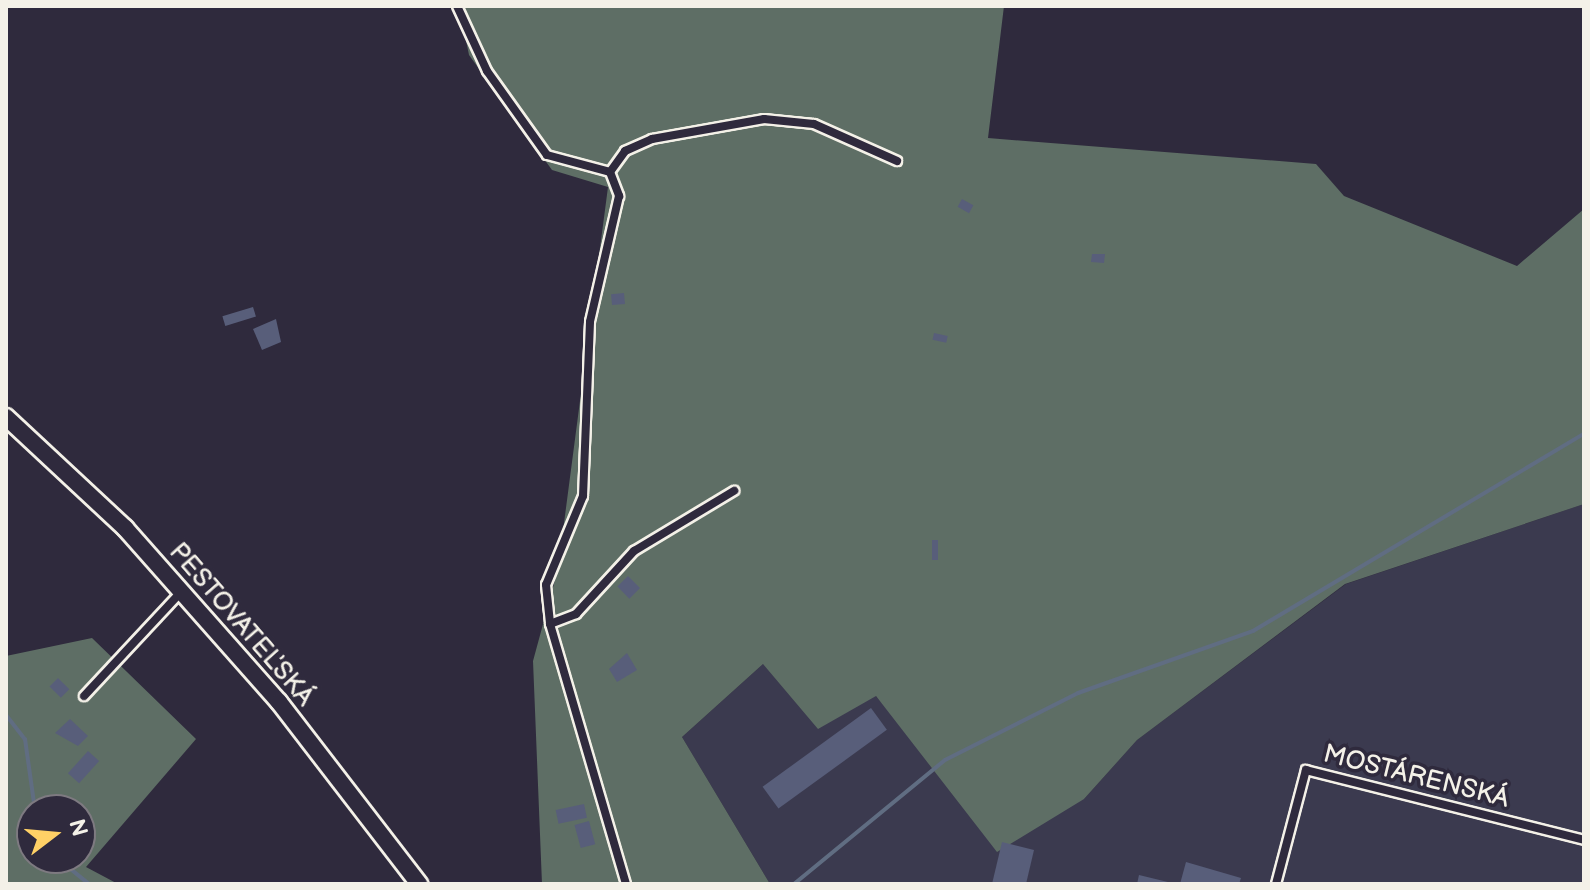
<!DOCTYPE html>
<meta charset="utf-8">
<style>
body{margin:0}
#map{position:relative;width:1590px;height:890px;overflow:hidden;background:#2f2a3d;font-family:"Balsamiq Sans",sans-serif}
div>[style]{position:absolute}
.built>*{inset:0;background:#3b3a4f}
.green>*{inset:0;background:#5e6e65}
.stream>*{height:4px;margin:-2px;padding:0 2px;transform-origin:2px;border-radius:2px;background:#606d82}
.building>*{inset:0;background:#585e7a;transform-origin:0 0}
.roads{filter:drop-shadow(2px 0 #f4f1e8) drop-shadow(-2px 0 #f4f1e8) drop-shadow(0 2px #f4f1e8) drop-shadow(0 -2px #f4f1e8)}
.service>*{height:8px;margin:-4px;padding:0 4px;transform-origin:4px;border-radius:4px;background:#2f2a3d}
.minor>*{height:16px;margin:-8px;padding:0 8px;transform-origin:8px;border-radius:8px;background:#2f2a3d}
span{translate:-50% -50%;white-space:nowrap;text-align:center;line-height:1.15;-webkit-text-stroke:7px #2f2a3d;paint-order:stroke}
.street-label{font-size:26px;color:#f4f1e8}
.frame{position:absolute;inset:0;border:8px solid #f4f1e8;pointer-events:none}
.north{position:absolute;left:16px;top:794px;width:80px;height:80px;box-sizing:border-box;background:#2f2a3d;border:2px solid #7e7a81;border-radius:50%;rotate:74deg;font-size:22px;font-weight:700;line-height:32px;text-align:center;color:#f4f1e8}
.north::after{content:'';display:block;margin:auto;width:28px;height:36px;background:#ffd166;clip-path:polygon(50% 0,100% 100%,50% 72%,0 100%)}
</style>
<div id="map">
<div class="built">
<div style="clip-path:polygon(1584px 504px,1584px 884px,770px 884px,682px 737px,763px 664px,875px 695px,930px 759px,1084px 799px,1137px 740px,1346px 584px)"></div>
</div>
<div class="green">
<div style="clip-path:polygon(459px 6px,1004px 6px,988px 138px,1316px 164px,1344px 196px,1517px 266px,1584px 209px,1584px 504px,1345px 584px,1137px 740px,1084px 799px,997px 852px,876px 696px,818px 729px,763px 664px,682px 737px,770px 884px,542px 884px,533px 661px,558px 569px,608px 187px,552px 170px,469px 55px)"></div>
<div style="clip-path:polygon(evenodd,92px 638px,196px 739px,86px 867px,118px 884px,6px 884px,6px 656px,92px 638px,32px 810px,80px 810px,80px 858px,32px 858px,32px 810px)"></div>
</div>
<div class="stream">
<div style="left:6px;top:715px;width:31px;rotate:52deg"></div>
<div style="left:25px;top:739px;width:72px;rotate:82deg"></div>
<div style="left:57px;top:858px;width:41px;rotate:39.1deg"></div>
<div style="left:794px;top:884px;width:195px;rotate:-39.4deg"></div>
<div style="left:945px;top:760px;width:149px;rotate:-26.7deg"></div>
<div style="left:1078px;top:693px;width:186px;rotate:-19.5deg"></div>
<div style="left:1253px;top:631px;width:385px;rotate:-30.8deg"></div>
</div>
<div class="building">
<div style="left:962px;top:199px;width:13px;height:9px;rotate:29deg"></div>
<div style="clip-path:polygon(1092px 254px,1105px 254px,1104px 263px,1091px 262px)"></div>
<div style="left:624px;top:293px;width:11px;height:13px;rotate:85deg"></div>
<div style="left:253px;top:307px;width:10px;height:32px;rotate:73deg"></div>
<div style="clip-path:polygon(276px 319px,281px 342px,262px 350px,253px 329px)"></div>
<div style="left:934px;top:333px;width:14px;height:7px;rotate:12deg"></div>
<div style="left:932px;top:540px;width:6px;height:20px"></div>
<div style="left:628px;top:576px;width:17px;height:15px;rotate:45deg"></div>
<div style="clip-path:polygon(627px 653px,637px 670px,617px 682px,609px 669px)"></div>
<div style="left:58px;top:678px;width:16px;height:12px;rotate:45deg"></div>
<div style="left:871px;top:708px;width:27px;height:134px;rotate:54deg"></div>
<div style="clip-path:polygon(70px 719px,88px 736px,78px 746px,55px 733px)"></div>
<div style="left:88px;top:751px;width:15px;height:30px;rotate:42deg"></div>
<div style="left:584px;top:804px;width:14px;height:29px;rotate:78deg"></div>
<div style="left:589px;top:821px;width:24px;height:15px;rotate:75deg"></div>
<div style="clip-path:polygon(1002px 842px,1034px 850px,1026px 884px,992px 884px)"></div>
<div style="clip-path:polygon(1186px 862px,1241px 878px,1239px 884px,1180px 884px)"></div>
<div style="clip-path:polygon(1139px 875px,1172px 883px,1171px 884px,1137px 884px)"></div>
</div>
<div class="roads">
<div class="service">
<div style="left:457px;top:6px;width:72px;rotate:65.2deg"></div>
<div style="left:487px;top:71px;width:103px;rotate:54.5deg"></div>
<div style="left:547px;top:155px;width:65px;rotate:15.1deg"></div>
<div style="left:610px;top:172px;width:26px;rotate:69deg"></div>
<div style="left:619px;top:196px;width:129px;rotate:103deg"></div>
<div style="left:590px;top:322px;width:174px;rotate:92.3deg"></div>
<div style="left:583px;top:496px;width:96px;rotate:112.6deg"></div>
<div style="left:546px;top:585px;width:39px;rotate:84deg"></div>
<div style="left:550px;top:624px;width:271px;rotate:73.7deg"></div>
<div style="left:610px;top:172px;width:26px;rotate:-54deg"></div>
<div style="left:625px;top:151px;width:30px;rotate:-24deg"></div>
<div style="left:652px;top:139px;width:114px;rotate:-10.1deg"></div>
<div style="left:764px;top:119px;width:50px;rotate:5.7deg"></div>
<div style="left:814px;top:124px;width:91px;rotate:24deg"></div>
<div style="left:550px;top:624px;width:28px;rotate:-21deg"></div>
<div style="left:576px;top:614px;width:86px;rotate:-47.4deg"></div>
<div style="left:634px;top:551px;width:117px;rotate:-31deg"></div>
<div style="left:84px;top:696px;width:141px;rotate:-47deg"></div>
<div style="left:1276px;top:884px;width:118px;rotate:-75.3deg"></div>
<div style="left:1306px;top:770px;width:287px;rotate:14.1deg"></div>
</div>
<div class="minor">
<div style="left:6px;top:417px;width:163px;rotate:43deg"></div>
<div style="left:125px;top:528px;width:232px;rotate:48.5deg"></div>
<div style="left:279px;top:702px;width:230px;rotate:52.4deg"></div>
</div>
</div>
<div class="street-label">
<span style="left:241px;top:625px;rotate:49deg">PESTOVATEĽSKÁ</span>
<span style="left:1416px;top:777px;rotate:14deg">MOSTÁRENSKÁ</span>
</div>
<div class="frame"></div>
<div class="north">N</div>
</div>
